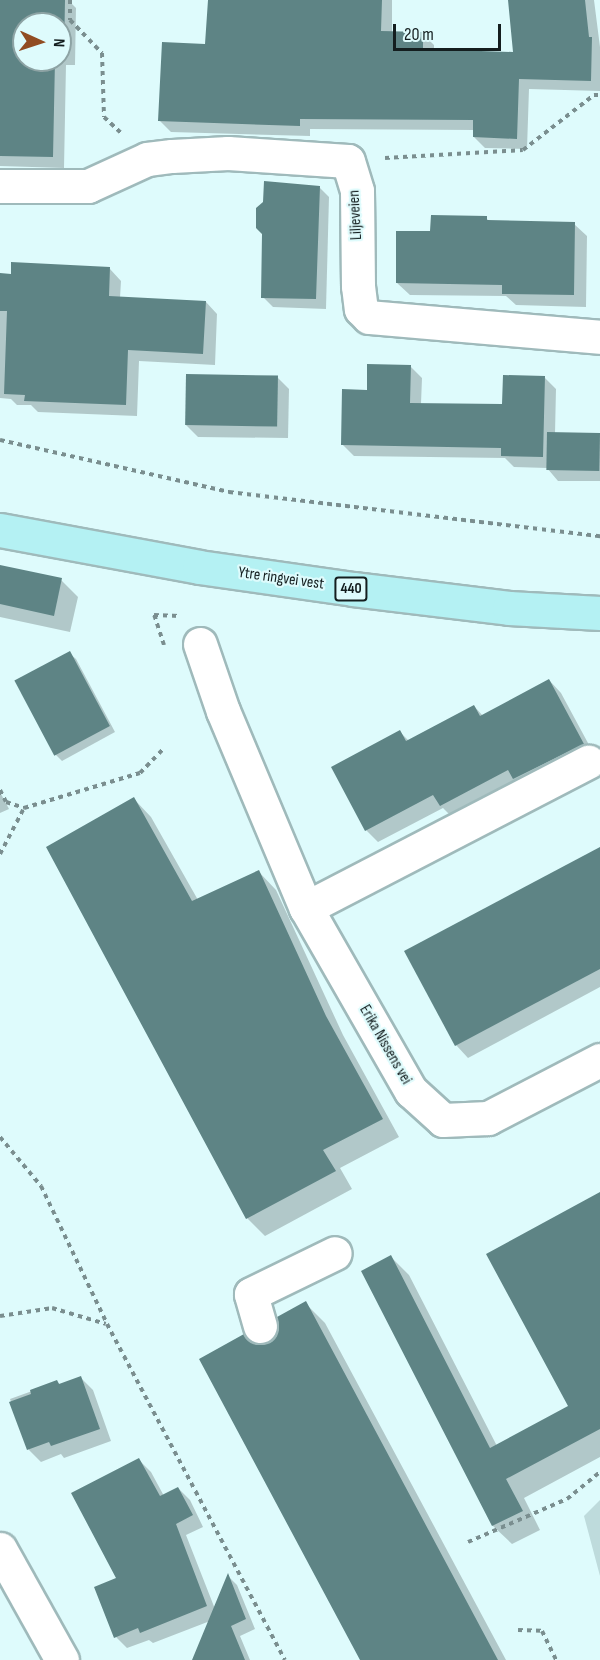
<!DOCTYPE html>
<style>
body{margin:0}
#map{position:relative;width:600px;height:1660px;overflow:hidden;background:#defbfc;font-family:"Sofia Sans Condensed",sans-serif}
div>[style]{position:absolute}
.green>*{inset:0;background:#bedbdc}
.shadow>*{inset:0;background:#0003}
.building>*{inset:0;background:#5e8485;transform-origin:0 0}
.path>*{height:4px;margin-top:-2px;transform-origin:0;background:repeating-linear-gradient(90deg,#7a8e8f 0 4.5px,transparent 0 9px)}
.roads{filter:drop-shadow(2px 0 #9fbabb) drop-shadow(-2px 0 #9fbabb) drop-shadow(0 2px #9fbabb) drop-shadow(0 -2px #9fbabb)}
.minor>*{height:33px;margin:-16.5px;padding:0 16.5px;transform-origin:16.5px;border-radius:16.5px;background:#fff}
.major>*{height:33px;margin:-16.5px;padding:0 16.5px;transform-origin:16.5px;border-radius:16.5px;background:#b4f1f3}
span{translate:-50% -50%;white-space:nowrap;text-align:center;line-height:1.15;-webkit-text-stroke:4.5px #defbfc;paint-order:stroke}
.shield-label span{padding:2px 4px;background:#defbfc;border:2px solid;border-radius:4px;-webkit-text-stroke-width:0}
.shield-label{font-size:15px;color:#141e1f;font-weight:700}
.street-label{font-size:16px;color:#141e1f}
.north{position:absolute;left:12px;top:12px;width:60px;height:60px;box-sizing:border-box;background:#defbfc;border:2px solid #8da3a4;border-radius:50%;rotate:93deg;font-size:16px;font-weight:700;line-height:24px;text-align:center;color:#141e1f}
.north::after{content:'';display:block;margin:auto;width:21px;height:27px;background:#914c22;clip-path:polygon(50% 0,100% 100%,50% 72%,0 100%)}
.scale{position:absolute;left:393px;top:24px;width:108px;height:27px;box-sizing:border-box;border:3px solid #141e1f;border-top:0;padding-left:8px;font-size:18px;line-height:21px;white-space:nowrap;color:#141e1f;-webkit-text-stroke:4px #defbfc;paint-order:stroke}
</style>
<div id="map">
<div class="green">
<div style="clip-path:polygon(600px 1500px,600px 1576px,584px 1516px)"></div>
</div>
<div class="shadow">
<div style="clip-path:polygon(evenodd,0 0,68px 0,76px 8px,75px 65px,66px 65px,64px 168px,0 166px,0 0,24px 24px,60px 24px,60px 60px,24px 60px,24px 24px)"></div>
<div style="clip-path:polygon(209px 0,392px 0,392px 33px,423px 34px,434px 45px,434px 51px,514px 54px,509px 0,594px 0,600px 47px,600px 91px,529px 89px,527px 149px,485px 148px,474px 137px,474px 130px,310px 129px,310px 136px,171px 132px,160px 121px,207px 46px)"></div>
<div style="clip-path:polygon(319px 187px,329px 197px,326px 309px,273px 307px,263px 297px)"></div>
<div style="clip-path:polygon(486px 218px,490px 222px,574px 224px,587px 236px,586px 307px,516px 305px,506px 296px,410px 295px,397px 283px,432px 233px)"></div>
<div style="clip-path:polygon(110px 269px,121px 281px,120px 298px,206px 302px,217px 314px,215px 365px,139px 361px,137px 416px,38px 412px,31px 405px,17px 405px,11px 399px,0 398px,0 275px)"></div>
<div style="clip-path:polygon(410px 366px,422px 378px,421px 404px,504px 406px,545px 378px,556px 389px,555px 434px,600px 434px,600px 481px,558px 481px,547px 468px,514px 467px,505px 458px,354px 456px,342px 444px,368px 392px)"></div>
<div style="clip-path:polygon(277px 377px,289px 389px,288px 438px,198px 437px,186px 425px)"></div>
<div style="clip-path:polygon(0 566px,61px 580px,78px 597px,70px 632px,0 617px)"></div>
<div style="clip-path:polygon(69px 653px,76px 659px,115px 732px,62px 761px,56px 755px)"></div>
<div style="clip-path:polygon(549px 680px,561px 693px,595px 756px,453px 818px,443px 808px,378px 842px,366px 830px,399px 731px,409px 741px,474px 706px,483px 716px)"></div>
<div style="clip-path:polygon(0 792px,9px 809px,0 813px)"></div>
<div style="clip-path:polygon(134px 799px,151px 817px,198px 900px,259px 872px,276px 890px,343px 1035px,399px 1137px,340px 1168px,352px 1189px,265px 1236px,247px 1218px,48px 848px)"></div>
<div style="clip-path:polygon(600px 848px,600px 987px,468px 1058px,456px 1045px)"></div>
<div style="clip-path:polygon(600px 1194px,600px 1457px,524px 1498px,540px 1530px,512px 1544px,493px 1526px,363px 1271px,391px 1257px,409px 1275px,497px 1446px,570px 1406px)"></div>
<div style="clip-path:polygon(305px 1303px,325px 1323px,506px 1660px,362px 1660px,254px 1345px,266px 1345px,275px 1340px)"></div>
<div style="clip-path:polygon(81px 1378px,93px 1390px,111px 1441px,64px 1458px,61px 1454px,41px 1462px,29px 1450px,10px 1399px,57px 1382px,61px 1385px)"></div>
<div style="clip-path:polygon(139px 1460px,151px 1472px,164px 1496px,178px 1488px,190px 1500px,203px 1527px,186px 1535px,215px 1609px,228px 1576px,237px 1585px,255px 1629px,240px 1636px,250px 1660px,194px 1660px,210px 1621px,153px 1643px,149px 1640px,127px 1648px,116px 1637px,118px 1579px)"></div>
</div>
<div class="building">
<div style="clip-path:polygon(0 0,65px 0,64px 55px,60px 55px,60px 24px,24px 24px,24px 60px,55px 60px,53px 157px,0 156px)"></div>
<div style="clip-path:polygon(208px 0,382px 0,381px 31px,423px 32px,423px 49px,513px 52px,508px 0,585px 0,589px 37px,592px 37px,591px 81px,519px 79px,517px 139px,473px 137px,473px 120px,300px 119px,300px 126px,158px 121px,162px 42px,205px 44px)"></div>
<div style="clip-path:polygon(264px 181px,320px 186px,316px 299px,261px 298px,262px 234px,256px 228px,256px 208px,263px 202px)"></div>
<div style="clip-path:polygon(431px 215px,487px 216px,487px 220px,575px 222px,574px 295px,502px 294px,502px 285px,396px 283px,396px 231px,430px 231px)"></div>
<div style="clip-path:polygon(11px 262px,110px 267px,109px 296px,206px 301px,203px 354px,128px 350px,126px 405px,24px 401px,25px 395px,4px 394px,7px 311px,0 311px,0 273px,11px 274px)"></div>
<div style="clip-path:polygon(367px 364px,411px 365px,410px 403px,502px 404px,503px 375px,545px 376px,543px 457px,501px 456px,501px 448px,341px 445px,342px 389px,367px 390px)"></div>
<div style="left:186px;top:374px;width:92px;height:51px;rotate:1deg"></div>
<div style="left:547px;top:432px;width:53px;height:38px;rotate:1deg"></div>
<div style="clip-path:polygon(0 565px,62px 578px,54px 616px,0 604px)"></div>
<div style="left:70px;top:651px;width:85px;height:63px;rotate:62deg"></div>
<div style="clip-path:polygon(549px 679px,584px 744px,513px 779px,508px 770px,440px 806px,433px 795px,365px 831px,331px 767px,400px 730px,406px 741px,474px 705px,480px 716px)"></div>
<div style="clip-path:polygon(134px 797px,192px 901px,259px 870px,326px 1016px,383px 1119px,323px 1150px,336px 1171px,246px 1219px,46px 847px)"></div>
<div style="clip-path:polygon(600px 847px,600px 969px,455px 1046px,404px 951px)"></div>
<div style="clip-path:polygon(600px 1192px,600px 1429px,506px 1479px,523px 1511px,492px 1526px,361px 1271px,391px 1255px,490px 1448px,568px 1406px,486px 1254px)"></div>
<div style="clip-path:polygon(306px 1301px,498px 1660px,360px 1660px,199px 1359px,244px 1334px,255px 1344px,266px 1344px,274px 1339px,278px 1331px,277px 1317px)"></div>
<div style="clip-path:polygon(81px 1376px,100px 1429px,51px 1446px,49px 1442px,27px 1450px,9px 1402px,31px 1394px,30px 1390px,57px 1380px,59px 1384px)"></div>
<div style="clip-path:polygon(139px 1458px,160px 1496px,178px 1487px,193px 1515px,176px 1524px,207px 1606px,140px 1633px,138px 1628px,114px 1638px,94px 1587px,116px 1578px,71px 1493px)"></div>
<div style="clip-path:polygon(228px 1573px,246px 1619px,231px 1626px,245px 1660px,192px 1660px)"></div>
</div>
<div class="path">
<div style="left:70px;top:0;width:20px;rotate:90deg"></div>
<div style="left:70px;top:20px;width:46px;rotate:45.9deg"></div>
<div style="left:102px;top:53px;width:64px;rotate:88.2deg"></div>
<div style="left:104px;top:117px;width:23px;rotate:43deg"></div>
<div style="left:385px;top:158px;width:138px;rotate:-3.3deg"></div>
<div style="left:523px;top:150px;width:90px;rotate:-37.8deg"></div>
<div style="left:594px;top:95px;width:6px"></div>
<div style="left:0;top:440px;width:235px;rotate:12.8deg"></div>
<div style="left:229px;top:492px;width:374px;rotate:6.8deg"></div>
<div style="left:164px;top:645px;width:32px;rotate:-108deg"></div>
<div style="left:154px;top:615px;width:26px;rotate:2deg"></div>
<div style="left:0;top:790px;width:13px;rotate:63deg"></div>
<div style="left:6px;top:802px;width:19px;rotate:18deg"></div>
<div style="left:0;top:854px;width:52px;rotate:-62.4deg"></div>
<div style="left:24px;top:808px;width:121px;rotate:-16.8deg"></div>
<div style="left:140px;top:773px;width:35px;rotate:-46deg"></div>
<div style="left:0;top:1137px;width:64px;rotate:50.1deg"></div>
<div style="left:41px;top:1186px;width:153px;rotate:64.4deg"></div>
<div style="left:107px;top:1324px;width:380px;rotate:62.1deg"></div>
<div style="left:0;top:1316px;width:53px;rotate:-8.7deg"></div>
<div style="left:52px;top:1308px;width:56px;rotate:16.5deg"></div>
<div style="left:468px;top:1542px;width:108px;rotate:-23.5deg"></div>
<div style="left:567px;top:1499px;width:43px;rotate:-39.3deg"></div>
<div style="left:518px;top:1630px;width:24px;rotate:2deg"></div>
<div style="left:542px;top:1631px;width:32px;rotate:64deg"></div>
</div>
<div class="roads">
<div class="minor">
<div style="left:0;top:186px;width:88px"></div>
<div style="left:88px;top:186px;width:65px;rotate:-24.6deg"></div>
<div style="left:147px;top:159px;width:25px;rotate:-7deg"></div>
<div style="left:172px;top:156px;width:56px;rotate:-3.1deg"></div>
<div style="left:228px;top:153px;width:120px;rotate:3.8deg"></div>
<div style="left:348px;top:161px;width:31px;rotate:73deg"></div>
<div style="left:357px;top:191px;width:95px;rotate:89.4deg"></div>
<div style="left:358px;top:286px;width:23px;rotate:83deg"></div>
<div style="left:361px;top:309px;width:11px;rotate:45deg"></div>
<div style="left:369px;top:317px;width:232px;rotate:4.9deg"></div>
<div style="left:200px;top:644px;width:71px;rotate:71.1deg"></div>
<div style="left:223px;top:711px;width:214px;rotate:67.2deg"></div>
<div style="left:306px;top:908px;width:211px;rotate:60.2deg"></div>
<div style="left:411px;top:1091px;width:43px;rotate:42.2deg"></div>
<div style="left:443px;top:1120px;width:45px;rotate:-2.5deg"></div>
<div style="left:488px;top:1118px;width:126px;rotate:-27.4deg"></div>
<div style="left:306px;top:908px;width:318px;rotate:-27.4deg"></div>
<div style="left:260px;top:1326px;width:33px;rotate:-106deg"></div>
<div style="left:251px;top:1294px;width:93px;rotate:-26deg"></div>
<div style="left:0;top:1549px;width:127px;rotate:60.8deg"></div>
</div>
<div class="major">
<div style="left:0;top:530px;width:202px;rotate:10.5deg"></div>
<div style="left:199px;top:567px;width:156px;rotate:8.1deg"></div>
<div style="left:353px;top:589px;width:157px;rotate:6.9deg"></div>
<div style="left:509px;top:608px;width:91px;rotate:3.1deg"></div>
</div>
</div>
<div class="shield-label">
<span style="left:351px;top:589px">440</span>
</div>
<div class="street-label">
<span style="left:356px;top:215px;rotate:-93deg">Liljeveien</span>
<span style="left:281px;top:579px;rotate:8deg">Ytre ringvei vest</span>
<span style="left:385px;top:1045px;rotate:60deg">Erika Nissens vei</span>
</div>
<div class="north">N</div>
<div class="scale">20 m</div>
</div>
